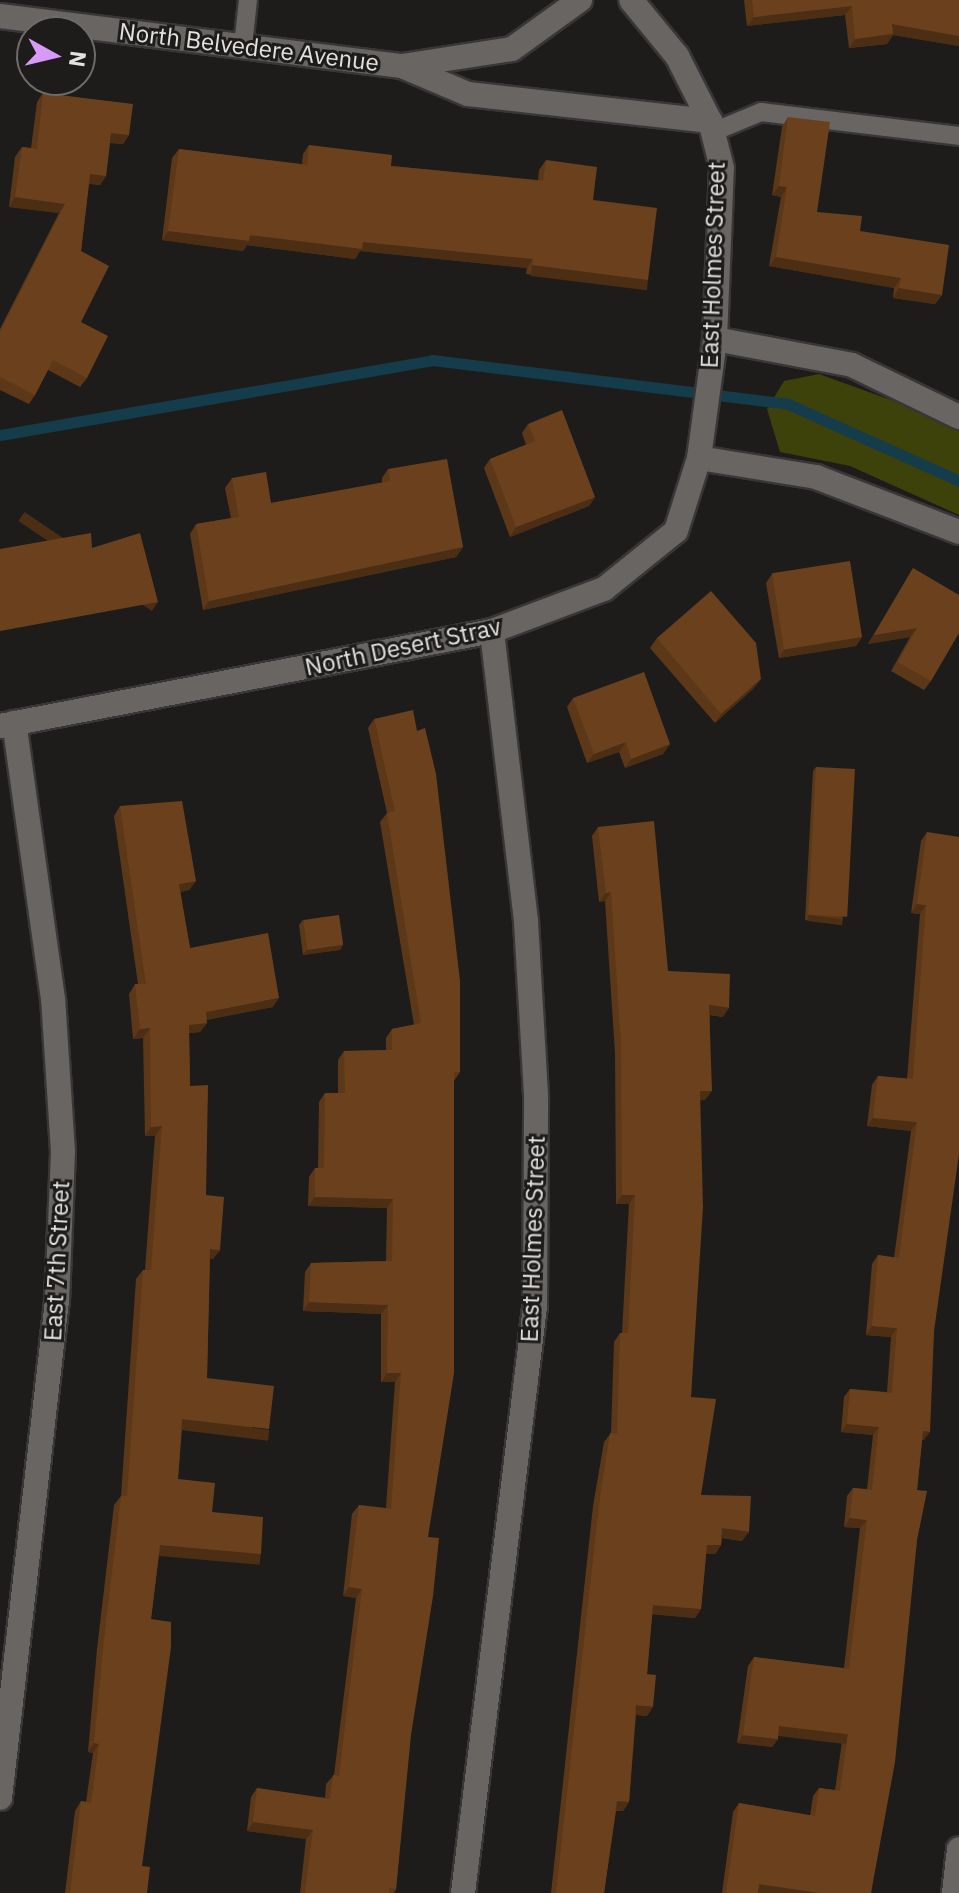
<!DOCTYPE html>
<style>
body{margin:0}
#map{position:relative;width:959px;height:1893px;overflow:hidden;background:#1e1c1a;font-family:"IBM Plex Sans",sans-serif}
div>[style]{position:absolute}
.green>*{inset:0;background:#3d410a}
.stream>*{height:11px;margin:-5.5px;padding:0 5.5px;transform-origin:5.5px;border-radius:5.5px;background:#143c4b}
.roads{filter:drop-shadow(2px 0 #383636) drop-shadow(-2px 0 #383636) drop-shadow(0 2px #383636) drop-shadow(0 -2px #383636)}
.lane>*{height:18px;margin:-9px;padding:0 9px;transform-origin:9px;border-radius:9px;background:#686563}
.street>*{height:24px;margin:-12px;padding:0 12px;transform-origin:12px;border-radius:12px;background:#686563}
.wall>*{inset:0;background:#5c3819}
.shaded-wall>*{inset:0;background:#4b2e14;transform-origin:0 0}
.building>*{inset:0;background:#6b411d;transform-origin:0 0}
span{translate:-50% -50%;white-space:nowrap;text-align:center;line-height:1.15;-webkit-text-stroke:6px #1e1c1a;paint-order:stroke}
.street-label{font-size:24px;color:#e4e2e1}
.north{position:absolute;left:16px;top:16px;width:80px;height:80px;box-sizing:border-box;background:#1e1c1a;border:2px solid #6d6b6a;border-radius:50%;rotate:98deg;font-size:22px;font-weight:700;line-height:32px;text-align:center;color:#e4e2e1}
.north::after{content:'';display:block;margin:auto;width:28px;height:36px;background:#d89af8;clip-path:polygon(50% 0,100% 100%,50% 72%,0 100%)}
</style>
<div id="map">
<div class="green">
<div style="clip-path:polygon(819px 374px,924px 412px,959px 430px,959px 515px,850px 466px,780px 452px,767px 409px,784px 381px)"></div>
</div>
<div class="stream">
<div style="left:0;top:435px;width:438px;rotate:-9.8deg"></div>
<div style="left:432px;top:360px;width:359px;rotate:7deg"></div>
<div style="left:788px;top:404px;width:188px;rotate:24.2deg"></div>
</div>
<div class="roads">
<div class="lane">
<div style="left:243px;top:46px;width:46px;rotate:-83.8deg"></div>
<div style="left:713px;top:132px;width:52px;rotate:-22.6deg"></div>
<div style="left:761px;top:112px;width:199px;rotate:6.9deg"></div>
</div>
<div class="street">
<div style="left:0;top:16px;width:405px;rotate:7.1deg"></div>
<div style="left:402px;top:66px;width:111px;rotate:-8.8deg"></div>
<div style="left:512px;top:49px;width:84px;rotate:-35.8deg"></div>
<div style="left:404px;top:67px;width:69px;rotate:22.9deg"></div>
<div style="left:468px;top:94px;width:244px;rotate:6.4deg"></div>
<div style="left:715px;top:339px;width:139px;rotate:10.7deg"></div>
<div style="left:852px;top:365px;width:119px;rotate:25.9deg"></div>
<div style="left:699px;top:458px;width:119px;rotate:9.2deg"></div>
<div style="left:816px;top:477px;width:153px;rotate:21deg"></div>
<div style="left:0;top:726px;width:501px;rotate:-10.93deg"></div>
<div style="left:492px;top:631px;width:120px;rotate:-20.6deg"></div>
<div style="left:604px;top:589px;width:92px;rotate:-38.9deg"></div>
<div style="left:676px;top:531px;width:77px;rotate:-72.5deg"></div>
<div style="left:699px;top:458px;width:120px;rotate:-82.3deg"></div>
<div style="left:715px;top:339px;width:171px;rotate:-87.7deg"></div>
<div style="left:722px;top:168px;width:49px;rotate:-104.3deg"></div>
<div style="left:710px;top:121px;width:73px;rotate:-116.9deg"></div>
<div style="left:677px;top:56px;width:72px;rotate:-129.4deg"></div>
<div style="left:0;top:1798px;width:500px;rotate:-83.46deg"></div>
<div style="left:57px;top:1301px;width:149px;rotate:-87.7deg"></div>
<div style="left:63px;top:1152px;width:153px;rotate:-93.7deg"></div>
<div style="left:53px;top:999px;width:279px;rotate:-98deg"></div>
<div style="left:463px;top:1893px;width:590px;rotate:-83deg"></div>
<div style="left:535px;top:1307px;width:212px;rotate:-89.7deg"></div>
<div style="left:536px;top:1095px;width:174px;rotate:-93.3deg"></div>
<div style="left:526px;top:921px;width:292px;rotate:-96.7deg"></div>
<div style="left:954px;top:1893px;width:44px;rotate:-83.5deg"></div>
</div>
</div>
<div class="wall">
<div style="clip-path:polygon(744px 0,959px 0,959px 46px,893px 35px,887px 44px,849px 48px,845px 15px,747px 26px)"></div>
<div style="clip-path:polygon(43px 93px,129px 135px,123px 144px,110px 143px,106px 176px,100px 185px,89px 184px,81px 251px,81px 322px,87px 378px,80px 387px,48px 370px,35px 395px,29px 404px,0 390px,0 329px,59px 213px,9px 207px,15px 157px,22px 147px,31px 148px,37px 102px)"></div>
<div style="clip-path:polygon(788px 117px,817px 212px,860px 231px,942px 295px,935px 304px,893px 298px,894px 288px,769px 266px,781px 197px,772px 195px,782px 127px)"></div>
<div style="clip-path:polygon(309px 145px,391px 166px,538px 180px,539px 170px,546px 160px,593px 200px,641px 289px,526px 274px,527px 268px,360px 251px,355px 259px,247px 245px,243px 251px,162px 240px,172px 158px,179px 149px,302px 164px,303px 154px)"></div>
<div style="clip-path:polygon(528px 424px,595px 497px,589px 506px,510px 537px,484px 468px,490px 459px,526px 445px,522px 433px)"></div>
<div style="clip-path:polygon(388px 469px,463px 547px,456px 557px,203px 610px,190px 534px,196px 524px,231px 518px,225px 488px,232px 478px,271px 503px,382px 483px,382px 478px)"></div>
<div style="clip-path:polygon(913px 568px,931px 681px,924px 690px,891px 671px,910px 637px,868px 644px)"></div>
<div style="clip-path:polygon(772px 574px,862px 637px,856px 646px,779px 658px,766px 583px)"></div>
<div style="clip-path:polygon(657px 638px,754px 688px,715px 723px,650px 648px)"></div>
<div style="clip-path:polygon(573px 698px,670px 744px,663px 754px,625px 768px,619px 752px,587px 763px,567px 707px)"></div>
<div style="clip-path:polygon(374px 719px,460px 1072px,454px 1081px,428px 1537px,396px 1889px,394px 1893px,300px 1893px,306px 1839px,247px 1831px,251px 1797px,257px 1788px,325px 1798px,326px 1784px,334px 1775px,356px 1598px,343px 1596px,352px 1514px,359px 1505px,386px 1508px,395px 1382px,381px 1382px,381px 1314px,303px 1311px,305px 1272px,311px 1263px,386px 1261px,387px 1208px,308px 1206px,309px 1177px,315px 1168px,318px 1168px,319px 1102px,325px 1093px,338px 1093px,338px 1060px,344px 1051px,386px 1050px,386px 1038px,392px 1029px,414px 1025px,380px 822px,387px 813px,368px 728px)"></div>
<div style="clip-path:polygon(816px 767px,843px 919px,840px 924px,805px 920px,813px 771px)"></div>
<div style="clip-path:polygon(120px 806px,196px 881px,189px 890px,180px 892px,190px 948px,273px 1007px,206px 1020px,207px 1023px,200px 1032px,189px 1033px,190px 1086px,206px 1195px,220px 1250px,213px 1259px,210px 1259px,207px 1378px,262px 1438px,182px 1429px,178px 1479px,212px 1512px,261px 1554px,254px 1563px,159px 1554px,151px 1619px,142px 1866px,147px 1893px,65px 1893px,75px 1811px,81px 1801px,86px 1802px,93px 1753px,88px 1752px,97px 1649px,114px 1505px,121px 1496px,136px 1279px,143px 1270px,145px 1270px,155px 1136px,145px 1136px,143px 1038px,133px 1039px,129px 994px,135px 984px,138px 984px,114px 816px)"></div>
<div style="clip-path:polygon(598px 827px,668px 971px,723px 1017px,710px 1015px,705px 1100px,700px 1100px,691px 1397px,701px 1495px,742px 1541px,722px 1538px,721px 1545px,715px 1554px,706px 1554px,701px 1609px,695px 1618px,652px 1614px,647px 1674px,647px 1716px,636px 1715px,629px 1802px,623px 1811px,616px 1811px,604px 1893px,551px 1893px,593px 1506px,604px 1442px,611px 1433px,614px 1342px,620px 1333px,622px 1333px,629px 1204px,616px 1204px,615px 1053px,605px 901px,599px 902px,592px 836px)"></div>
<div style="clip-path:polygon(927px 832px,934px 1331px,924px 1440px,922px 1440px,917px 1490px,917px 1540px,871px 1893px,722px 1893px,733px 1812px,739px 1803px,810px 1816px,813px 1796px,819px 1788px,835px 1790px,842px 1742px,778px 1735px,778px 1739px,772px 1747px,737px 1743px,748px 1666px,754px 1657px,844px 1668px,860px 1528px,844px 1527px,847px 1496px,853px 1488px,867px 1489px,873px 1435px,841px 1432px,844px 1397px,850px 1389px,887px 1392px,891px 1337px,866px 1335px,872px 1264px,878px 1255px,894px 1258px,911px 1131px,867px 1126px,872px 1085px,878px 1076px,907px 1079px,920px 914px,911px 913px,921px 841px)"></div>
<div style="clip-path:polygon(303px 920px,343px 945px,340px 950px,303px 955px,299px 925px)"></div>
</div>
<div class="shaded-wall">
<div style="clip-path:polygon(852px 6px,845px 15px,747px 26px,754px 17px)"></div>
<div style="clip-path:polygon(892px 24px,959px 36px,959px 46px,893px 35px,887px 44px,849px 48px,855px 39px)"></div>
<div style="clip-path:polygon(111px 133px,129px 135px,123px 144px,105px 142px)"></div>
<div style="clip-path:polygon(90px 174px,106px 176px,100px 185px,84px 183px)"></div>
<div style="clip-path:polygon(779px 186px,787px 187px,781px 197px,772px 195px)"></div>
<div style="clip-path:polygon(15px 197px,65px 204px,59px 213px,9px 207px)"></div>
<div style="clip-path:polygon(168px 231px,363px 242px,533px 259px,527px 268px,360px 251px,355px 259px,247px 245px,243px 251px,162px 240px)"></div>
<div style="clip-path:polygon(776px 257px,901px 278px,894px 288px,769px 266px)"></div>
<div style="left:532px;top:265px;width:117px;height:11px;rotate:7deg"></div>
<div style="clip-path:polygon(899px 288px,942px 295px,935px 304px,893px 298px)"></div>
<div style="clip-path:polygon(595px 497px,589px 506px,510px 537px,516px 527px)"></div>
<div style="clip-path:polygon(463px 547px,456px 557px,203px 610px,209px 601px)"></div>
<div style="left:158px;top:602px;width:11px;height:161px;rotate:124deg"></div>
<div style="clip-path:polygon(917px 628px,910px 637px,868px 644px,874px 635px)"></div>
<div style="clip-path:polygon(862px 637px,856px 646px,779px 658px,785px 649px)"></div>
<div style="clip-path:polygon(761px 679px,754px 688px,715px 723px,721px 714px)"></div>
<div style="clip-path:polygon(626px 742px,619px 752px,587px 763px,594px 754px)"></div>
<div style="clip-path:polygon(670px 744px,663px 754px,625px 768px,631px 759px)"></div>
<div style="clip-path:polygon(196px 881px,189px 890px,173px 893px,179px 884px)"></div>
<div style="clip-path:polygon(611px 892px,605px 901px,599px 902px,606px 893px)"></div>
<div style="clip-path:polygon(917px 904px,926px 905px,920px 914px,911px 913px)"></div>
<div style="left:808px;top:915px;width:35px;height:6px;rotate:7deg"></div>
<div style="clip-path:polygon(343px 945px,340px 950px,303px 955px,307px 950px)"></div>
<div style="clip-path:polygon(279px 998px,273px 1007px,199px 1021px,206px 1012px)"></div>
<div style="clip-path:polygon(709px 1005px,729px 1008px,723px 1017px,703px 1014px)"></div>
<div style="clip-path:polygon(207px 1023px,200px 1032px,183px 1034px,189px 1025px)"></div>
<div style="clip-path:polygon(150px 1028px,143px 1038px,133px 1039px,140px 1029px)"></div>
<div style="clip-path:polygon(700px 1091px,712px 1091px,705px 1100px,694px 1101px)"></div>
<div style="clip-path:polygon(873px 1118px,917px 1122px,911px 1131px,867px 1126px)"></div>
<div style="clip-path:polygon(162px 1126px,155px 1136px,145px 1136px,151px 1127px)"></div>
<div style="clip-path:polygon(622px 1195px,635px 1195px,629px 1204px,616px 1204px)"></div>
<div style="clip-path:polygon(315px 1197px,393px 1199px,387px 1208px,308px 1206px)"></div>
<div style="clip-path:polygon(210px 1249px,220px 1250px,213px 1259px,204px 1259px)"></div>
<div style="clip-path:polygon(309px 1302px,388px 1305px,381px 1314px,303px 1311px)"></div>
<div style="clip-path:polygon(872px 1326px,897px 1328px,891px 1337px,866px 1335px)"></div>
<div style="clip-path:polygon(387px 1373px,401px 1373px,395px 1382px,381px 1382px)"></div>
<div style="left:182px;top:1419px;width:88px;height:11px;rotate:7deg"></div>
<div style="clip-path:polygon(847px 1424px,879px 1427px,873px 1435px,841px 1432px)"></div>
<div style="clip-path:polygon(923px 1431px,930px 1432px,924px 1440px,917px 1440px)"></div>
<div style="clip-path:polygon(850px 1518px,867px 1520px,860px 1528px,844px 1527px)"></div>
<div style="clip-path:polygon(722px 1528px,749px 1532px,742px 1541px,716px 1537px)"></div>
<div style="left:160px;top:1545px;width:101px;height:11px;rotate:5deg"></div>
<div style="clip-path:polygon(707px 1545px,721px 1545px,715px 1554px,701px 1554px)"></div>
<div style="clip-path:polygon(349px 1587px,362px 1589px,356px 1598px,343px 1596px)"></div>
<div style="clip-path:polygon(653px 1605px,701px 1609px,695px 1618px,647px 1614px)"></div>
<div style="clip-path:polygon(636px 1705px,653px 1707px,647px 1716px,630px 1714px)"></div>
<div style="left:779px;top:1726px;width:69px;height:10px;rotate:7deg"></div>
<div style="clip-path:polygon(743px 1735px,778px 1739px,772px 1747px,737px 1743px)"></div>
<div style="clip-path:polygon(94px 1743px,99px 1744px,93px 1753px,88px 1752px)"></div>
<div style="clip-path:polygon(617px 1801px,629px 1802px,623px 1811px,611px 1810px)"></div>
<div style="clip-path:polygon(253px 1822px,313px 1830px,306px 1839px,247px 1831px)"></div>
<div style="clip-path:polygon(759px 1884px,820px 1893px,753px 1893px)"></div>
</div>
<div class="building">
<div style="clip-path:polygon(752px 0,959px 0,959px 36px,892px 24px,893px 34px,855px 39px,852px 6px,754px 17px)"></div>
<div style="clip-path:polygon(43px 93px,133px 104px,129px 135px,111px 133px,106px 176px,90px 174px,81px 251px,109px 266px,81px 322px,108px 336px,87px 378px,53px 360px,35px 395px,0 377px,0 332px,65px 204px,15px 197px,22px 147px,37px 149px)"></div>
<div style="clip-path:polygon(788px 117px,830px 122px,817px 212px,862px 216px,860px 231px,949px 245px,942px 295px,899px 288px,901px 278px,776px 257px,787px 187px,779px 186px)"></div>
<div style="clip-path:polygon(309px 145px,392px 155px,391px 166px,543px 181px,546px 160px,597px 167px,593px 200px,657px 208px,648px 280px,532px 265px,533px 259px,363px 242px,362px 249px,250px 235px,249px 241px,168px 231px,179px 149px,307px 165px)"></div>
<div style="clip-path:polygon(562px 410px,595px 497px,516px 527px,490px 459px,535px 441px,528px 424px)"></div>
<div style="clip-path:polygon(447px 459px,463px 547px,209px 601px,196px 524px,239px 517px,232px 478px,266px 472px,271px 503px,390px 481px,388px 469px)"></div>
<div style="clip-path:polygon(91px 533px,92px 548px,140px 533px,158px 602px,0 631px,0 549px)"></div>
<div style="left:850px;top:561px;width:77px;height:79px;rotate:81deg"></div>
<div style="clip-path:polygon(913px 568px,959px 595px,959px 633px,931px 681px,898px 662px,917px 628px,874px 635px)"></div>
<div style="clip-path:polygon(711px 591px,756px 643px,761px 679px,721px 714px,657px 638px)"></div>
<div style="clip-path:polygon(644px 672px,670px 744px,631px 759px,626px 742px,594px 754px,573px 698px)"></div>
<div style="clip-path:polygon(413px 710px,417px 731px,425px 728px,436px 774px,460px 981px,460px 1072px,454px 1072px,454px 1373px,428px 1537px,439px 1538px,433px 1596px,411px 1735px,396px 1889px,389px 1888px,389px 1893px,305px 1893px,313px 1830px,253px 1822px,257px 1788px,330px 1799px,333px 1775px,339px 1776px,362px 1589px,349px 1587px,359px 1505px,391px 1509px,401px 1373px,387px 1373px,388px 1305px,309px 1302px,311px 1263px,392px 1261px,393px 1199px,315px 1197px,315px 1168px,324px 1168px,325px 1093px,345px 1093px,344px 1051px,392px 1050px,392px 1029px,421px 1023px,387px 813px,395px 811px,374px 719px)"></div>
<div style="left:816px;top:767px;width:39px;height:148px;rotate:3deg"></div>
<div style="clip-path:polygon(182px 801px,196px 881px,179px 884px,190px 948px,268px 933px,279px 998px,206px 1012px,207px 1023px,189px 1025px,190px 1086px,208px 1085px,206px 1195px,224px 1197px,220px 1250px,210px 1249px,207px 1378px,274px 1386px,269px 1429px,182px 1419px,178px 1479px,215px 1483px,212px 1512px,263px 1517px,261px 1554px,160px 1545px,151px 1619px,171px 1622px,171px 1647px,142px 1866px,150px 1867px,147px 1893px,70px 1893px,81px 1801px,91px 1803px,99px 1744px,94px 1743px,104px 1640px,121px 1496px,127px 1496px,143px 1270px,151px 1270px,162px 1126px,151px 1127px,150px 1028px,140px 1029px,135px 984px,146px 984px,120px 806px)"></div>
<div style="clip-path:polygon(654px 821px,668px 971px,730px 974px,729px 1008px,709px 1005px,712px 1091px,700px 1091px,703px 1207px,691px 1397px,716px 1399px,701px 1495px,751px 1496px,749px 1532px,722px 1528px,721px 1545px,707px 1545px,701px 1609px,653px 1605px,647px 1674px,656px 1675px,653px 1707px,636px 1705px,629px 1802px,617px 1801px,604px 1893px,556px 1893px,600px 1497px,610px 1433px,617px 1434px,620px 1333px,628px 1333px,635px 1195px,622px 1195px,621px 1044px,611px 892px,606px 893px,598px 827px)"></div>
<div style="clip-path:polygon(927px 832px,959px 837px,959px 1154px,934px 1331px,930px 1432px,923px 1431px,917px 1490px,927px 1491px,917px 1540px,895px 1762px,871px 1893px,820px 1893px,759px 1884px,758px 1893px,726px 1893px,739px 1803px,815px 1816px,819px 1788px,840px 1791px,848px 1734px,779px 1726px,778px 1739px,743px 1735px,754px 1657px,849px 1669px,867px 1520px,850px 1518px,853px 1488px,872px 1490px,879px 1427px,847px 1424px,850px 1389px,892px 1393px,897px 1328px,872px 1326px,878px 1255px,899px 1258px,917px 1122px,873px 1118px,878px 1076px,913px 1079px,926px 905px,917px 904px)"></div>
<div style="left:339px;top:915px;width:30px;height:36px;rotate:82deg"></div>
</div>
<div class="street-label">
<span style="left:249px;top:47px;rotate:7deg">North Belvedere Avenue</span>
<span style="left:713px;top:265px;rotate:-88deg">East Holmes Street</span>
<span style="left:403px;top:647px;rotate:-12deg">North Desert Strav</span>
<span style="left:533px;top:1239px;rotate:-88deg">East Holmes Street</span>
<span style="left:57px;top:1261px;rotate:-87deg">East 7th Street</span>
</div>
<div class="north">N</div>
</div>
